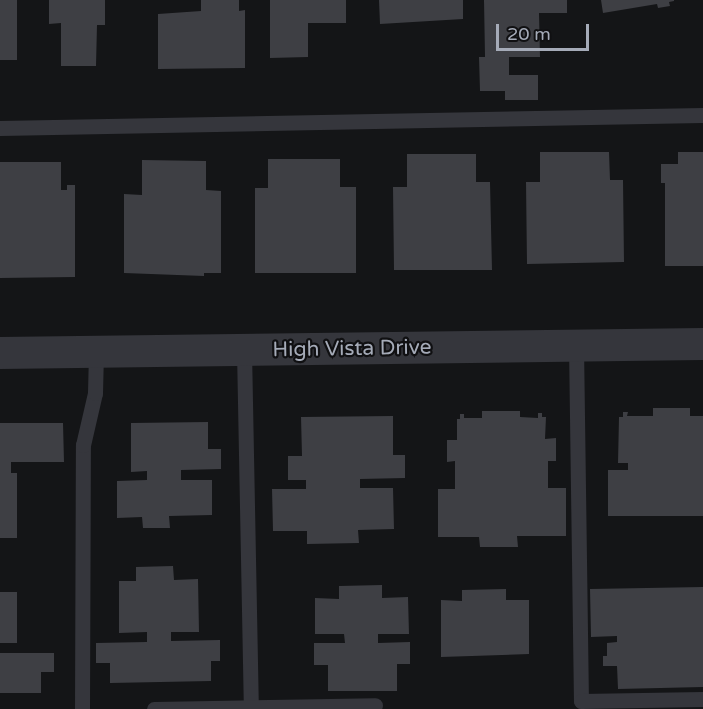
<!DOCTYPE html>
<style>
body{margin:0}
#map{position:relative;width:703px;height:709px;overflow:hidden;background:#141517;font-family:"Varela Round",sans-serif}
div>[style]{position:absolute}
.building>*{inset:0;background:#3e3f44;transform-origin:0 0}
.service>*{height:15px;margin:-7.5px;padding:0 7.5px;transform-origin:7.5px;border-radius:7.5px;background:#35363c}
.minor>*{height:32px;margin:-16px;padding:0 16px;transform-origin:16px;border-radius:16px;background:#35363c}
span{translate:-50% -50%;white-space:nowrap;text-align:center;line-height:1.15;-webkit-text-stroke:4.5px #101012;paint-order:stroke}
.street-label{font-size:21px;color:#a5abb8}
.scale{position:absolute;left:496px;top:24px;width:93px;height:27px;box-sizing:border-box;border:3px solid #a5abb8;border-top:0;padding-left:8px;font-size:18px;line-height:21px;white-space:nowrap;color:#a5abb8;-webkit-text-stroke:4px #101012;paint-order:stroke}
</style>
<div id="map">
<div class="building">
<div style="left:0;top:0;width:17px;height:60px"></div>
<div style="clip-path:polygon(49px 0,105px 0,105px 25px,97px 25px,96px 66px,61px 66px,61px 23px,49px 24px)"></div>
<div style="clip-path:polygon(201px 0,239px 0,239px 11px,245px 10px,245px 68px,158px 69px,158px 14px,201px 11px)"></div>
<div style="clip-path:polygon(270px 0,346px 0,346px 23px,308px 23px,308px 57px,270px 58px)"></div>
<div style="clip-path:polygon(379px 0,463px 0,463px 19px,380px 24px)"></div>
<div style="clip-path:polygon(484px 0,567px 0,567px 13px,539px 13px,540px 57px,509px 57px,509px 75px,538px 75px,538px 100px,505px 100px,505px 91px,480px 91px,479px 57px,485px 57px)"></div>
<div style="clip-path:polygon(601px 0,674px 0,674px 1px,669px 2px,670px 6px,658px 8px,657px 4px,603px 13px)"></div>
<div style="clip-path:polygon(540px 152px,609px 152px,610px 180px,623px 180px,624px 262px,527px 264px,526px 182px,540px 182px)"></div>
<div style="clip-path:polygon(678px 152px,703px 152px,703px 266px,665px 266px,665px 183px,661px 183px,661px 164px,678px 164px)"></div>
<div style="clip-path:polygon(407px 154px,476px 154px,476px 182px,490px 182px,492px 270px,394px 270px,393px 187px,407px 187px)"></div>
<div style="clip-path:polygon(268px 159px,340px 159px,340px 187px,356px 187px,356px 273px,255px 273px,255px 188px,268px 188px)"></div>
<div style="clip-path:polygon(142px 160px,206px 161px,206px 190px,221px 191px,221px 273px,204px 273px,204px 276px,124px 273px,124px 194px,142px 195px)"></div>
<div style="clip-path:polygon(0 162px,61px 162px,61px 190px,67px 190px,67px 185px,75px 185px,75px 277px,0 278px)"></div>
<div style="clip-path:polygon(653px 408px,690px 408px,690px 416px,703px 416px,703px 516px,608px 516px,608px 470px,628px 470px,628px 463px,618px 463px,619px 417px,623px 417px,623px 412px,628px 412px,627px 416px,653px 416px)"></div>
<div style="clip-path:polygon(482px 411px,520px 411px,520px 417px,538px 418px,538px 413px,542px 413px,542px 417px,546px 417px,545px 439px,556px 438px,556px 461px,548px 461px,548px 488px,566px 488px,566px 536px,517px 536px,518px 547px,480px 547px,479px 537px,438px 537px,438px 489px,455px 489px,455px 461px,447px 462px,447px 440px,457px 440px,457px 419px,460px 419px,460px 414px,464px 414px,464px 418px,482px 418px)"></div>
<div style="clip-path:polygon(393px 416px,393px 455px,405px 455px,405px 478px,360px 479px,360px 488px,393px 488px,394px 529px,358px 530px,359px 543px,307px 544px,307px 531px,273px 531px,272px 489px,306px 489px,306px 480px,288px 480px,288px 456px,302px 456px,301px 417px)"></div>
<div style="clip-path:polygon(208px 422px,208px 449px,221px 449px,221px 469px,181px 470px,181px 480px,212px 480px,212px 515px,169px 516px,170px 528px,143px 528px,142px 517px,117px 518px,117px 481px,147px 480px,147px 471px,131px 472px,131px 423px)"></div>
<div style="clip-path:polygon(0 423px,63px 423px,64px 462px,11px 462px,11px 473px,17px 473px,17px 538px,0 538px)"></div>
<div style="clip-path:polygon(173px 566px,174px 580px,198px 579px,199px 632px,171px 632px,171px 641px,220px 640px,220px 661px,211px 661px,211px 681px,110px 683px,110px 663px,96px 663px,96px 643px,147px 642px,147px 632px,119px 633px,119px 581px,136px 581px,136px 567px)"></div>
<div style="clip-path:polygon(382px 585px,382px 598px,408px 597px,409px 634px,378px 634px,378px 643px,410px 642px,410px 664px,397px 664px,397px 691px,328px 691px,328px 665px,314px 665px,314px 643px,345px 643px,344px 634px,315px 634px,315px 598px,339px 599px,339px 586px)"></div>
<div style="clip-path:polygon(703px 587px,703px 687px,618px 689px,617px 666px,603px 666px,603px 656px,607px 656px,607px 643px,617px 642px,617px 636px,591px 637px,590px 589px)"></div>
<div style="clip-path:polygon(506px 589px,506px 600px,529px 600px,529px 654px,441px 657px,441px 600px,462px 601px,462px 590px)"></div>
<div style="left:0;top:592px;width:17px;height:51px"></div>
<div style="clip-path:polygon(0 653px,54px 653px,54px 672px,41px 672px,41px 693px,0 693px)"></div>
</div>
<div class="service">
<div style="left:0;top:128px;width:703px;rotate:-1.06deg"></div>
<div style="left:576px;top:345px;width:356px;rotate:89.2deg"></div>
<div style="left:581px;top:701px;width:122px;rotate:-0.9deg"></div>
<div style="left:244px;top:350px;width:357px;rotate:88.9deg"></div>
<div style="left:82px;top:709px;width:264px;rotate:-89.8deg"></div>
<div style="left:83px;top:445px;width:53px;rotate:-77deg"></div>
<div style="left:95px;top:393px;width:41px;rotate:-88.6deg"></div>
<div style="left:154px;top:709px;width:221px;rotate:-1deg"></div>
</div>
<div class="minor">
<div style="left:0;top:353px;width:703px;rotate:-0.73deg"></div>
</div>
<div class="street-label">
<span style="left:352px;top:349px;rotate:-1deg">High Vista Drive</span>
</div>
<div class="scale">20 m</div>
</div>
